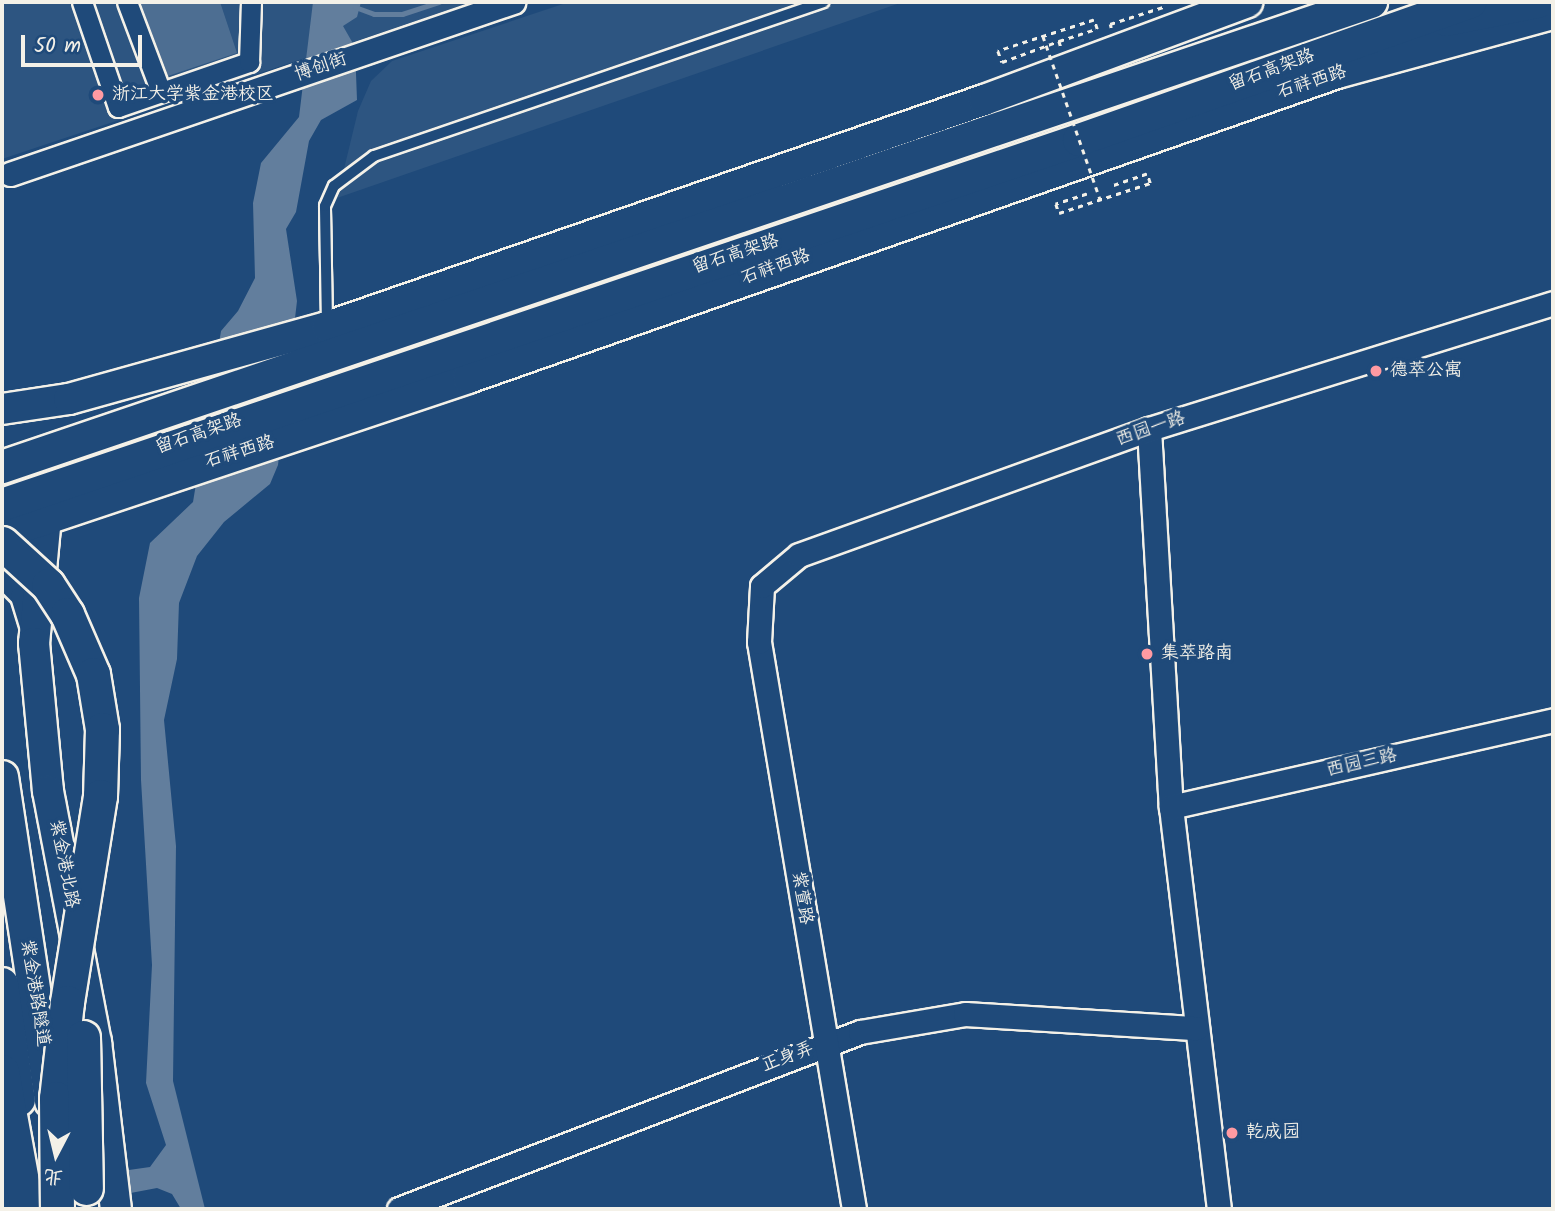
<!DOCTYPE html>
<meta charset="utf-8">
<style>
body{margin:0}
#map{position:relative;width:1555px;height:1211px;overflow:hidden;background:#1f4a7a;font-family:Kalam,"LXGW WenKai TC",sans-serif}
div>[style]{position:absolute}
.built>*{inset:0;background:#2d5581}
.water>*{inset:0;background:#627e9d}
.stream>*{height:5px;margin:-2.5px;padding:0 2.5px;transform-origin:2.5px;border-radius:2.5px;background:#627e9d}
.building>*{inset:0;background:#4d6e92}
.path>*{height:2.5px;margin-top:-1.25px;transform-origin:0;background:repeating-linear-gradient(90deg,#f4f1e8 0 5px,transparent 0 10px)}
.roads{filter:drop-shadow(2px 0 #f4f1e8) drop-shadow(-2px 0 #f4f1e8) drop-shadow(0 2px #f4f1e8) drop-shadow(0 -2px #f4f1e8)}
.service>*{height:10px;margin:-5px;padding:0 5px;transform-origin:5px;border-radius:5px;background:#1f4a7a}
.minor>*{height:19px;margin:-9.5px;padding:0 9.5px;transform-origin:9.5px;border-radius:9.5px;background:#1f4a7a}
.tertiary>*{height:23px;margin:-11.5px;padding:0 11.5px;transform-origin:11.5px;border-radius:11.5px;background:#1f4a7a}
.primary>*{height:30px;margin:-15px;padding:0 15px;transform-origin:15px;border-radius:15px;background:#1f4a7a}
.trunk>*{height:32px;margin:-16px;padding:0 16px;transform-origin:16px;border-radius:16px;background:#1f4a7a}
.motorway>*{height:33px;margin:-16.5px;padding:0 16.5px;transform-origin:16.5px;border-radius:16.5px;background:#1f4a7a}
.path-bridge>*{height:2.5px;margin-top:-1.25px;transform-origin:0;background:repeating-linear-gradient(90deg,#f4f1e8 0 5px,transparent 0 10px)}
.bridges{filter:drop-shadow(2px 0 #f4f1e8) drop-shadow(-2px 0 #f4f1e8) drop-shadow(0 2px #f4f1e8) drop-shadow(0 -2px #f4f1e8)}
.motorway-bridge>*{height:33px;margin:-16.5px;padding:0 16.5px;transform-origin:16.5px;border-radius:16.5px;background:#1f4a7a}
.dots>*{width:19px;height:19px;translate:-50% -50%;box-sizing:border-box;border:4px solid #1f4a7a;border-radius:50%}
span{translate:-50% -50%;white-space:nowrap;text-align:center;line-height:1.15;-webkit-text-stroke:7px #1f4a7a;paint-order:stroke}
.street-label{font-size:18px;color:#f4f1e8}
.poi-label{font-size:18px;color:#f4f1e8}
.left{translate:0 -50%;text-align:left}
.frame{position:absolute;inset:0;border:4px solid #f4f1e8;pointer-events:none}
.north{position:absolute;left:21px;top:1120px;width:70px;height:70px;-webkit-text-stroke:5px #1f4a7a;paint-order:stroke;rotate:187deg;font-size:19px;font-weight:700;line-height:28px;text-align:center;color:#f4f1e8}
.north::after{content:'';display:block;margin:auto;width:24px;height:32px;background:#f4f1e8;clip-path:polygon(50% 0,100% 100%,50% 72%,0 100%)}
.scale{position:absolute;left:21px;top:35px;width:121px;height:32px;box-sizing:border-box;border:4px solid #f4f1e8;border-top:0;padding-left:9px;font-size:21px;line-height:24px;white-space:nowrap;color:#f4f1e8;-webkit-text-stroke:5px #1f4a7a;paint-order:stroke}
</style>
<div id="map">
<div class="built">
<div style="clip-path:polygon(2px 2px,473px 2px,2px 159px)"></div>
<div style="clip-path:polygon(569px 2px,903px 2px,337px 198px,358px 111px,371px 81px,392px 61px)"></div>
</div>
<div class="water">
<div style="clip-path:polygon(313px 2px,361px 2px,357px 17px,343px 26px,355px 47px,357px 100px,321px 120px,309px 141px,296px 212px,286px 229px,297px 301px,278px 465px,270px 484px,224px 522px,197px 556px,179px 603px,177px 659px,164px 720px,176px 846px,173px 1081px,205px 1209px,181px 1209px,172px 1194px,157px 1188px,46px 1209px,2px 1188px,150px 1167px,166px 1145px,146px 1083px,152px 965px,141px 780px,139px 598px,150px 543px,193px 502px,221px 331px,238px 311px,255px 278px,253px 203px,261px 163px,299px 117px)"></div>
</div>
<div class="stream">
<div style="left:355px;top:7px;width:20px;rotate:20deg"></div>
<div style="left:374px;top:14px;width:28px"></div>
<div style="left:402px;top:14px;width:39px;rotate:-18deg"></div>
</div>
<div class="building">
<div style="clip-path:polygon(140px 2px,220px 2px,237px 53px,168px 76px)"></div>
</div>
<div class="path">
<div style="left:1111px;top:28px;width:4px;rotate:-104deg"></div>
<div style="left:1110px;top:24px;width:59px;rotate:-17.8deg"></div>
<div style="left:1059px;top:41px;width:40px;rotate:-18deg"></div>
<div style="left:1097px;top:29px;width:9px;rotate:-108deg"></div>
<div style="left:1094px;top:20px;width:101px;rotate:162.1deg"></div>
<div style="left:998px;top:51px;width:12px;rotate:70deg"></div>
<div style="left:1002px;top:62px;width:61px;rotate:-20.2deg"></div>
<div style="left:1059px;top:41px;width:6px;rotate:72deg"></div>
<div style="left:1087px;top:194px;width:33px;rotate:162deg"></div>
<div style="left:1056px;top:204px;width:9px;rotate:72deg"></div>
<div style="left:1059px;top:213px;width:96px;rotate:-18.2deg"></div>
<div style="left:1150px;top:183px;width:9px;rotate:-108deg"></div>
<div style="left:1147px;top:174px;width:36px;rotate:161deg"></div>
</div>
<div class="roads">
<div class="service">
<div style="left:327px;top:323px;width:117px;rotate:-91deg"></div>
<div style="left:325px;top:206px;width:22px;rotate:-66deg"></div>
<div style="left:334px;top:186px;width:50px;rotate:-36.9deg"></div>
<div style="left:374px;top:156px;width:475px;rotate:-18.9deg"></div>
</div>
<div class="minor">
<div style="left:82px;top:2px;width:111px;rotate:71.1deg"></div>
<div style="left:118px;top:107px;width:139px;rotate:-19deg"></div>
<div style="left:249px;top:62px;width:60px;rotate:-88.1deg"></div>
<div style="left:127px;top:2px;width:96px;rotate:69.3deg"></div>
<div style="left:2px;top:578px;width:25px;rotate:45deg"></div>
<div style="left:20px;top:596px;width:34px;rotate:73deg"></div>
</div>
<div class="tertiary">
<div style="left:10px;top:174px;width:532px;rotate:-18.88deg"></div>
<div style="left:1149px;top:429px;width:379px;rotate:86.7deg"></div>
<div style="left:1171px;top:807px;width:405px;rotate:83.2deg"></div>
<div style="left:1171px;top:807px;width:392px;rotate:-12.8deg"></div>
<div style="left:399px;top:1209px;width:494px;rotate:-21deg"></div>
<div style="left:860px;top:1032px;width:107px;rotate:-9.7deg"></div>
<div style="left:965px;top:1014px;width:232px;rotate:3.5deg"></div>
<div style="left:854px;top:1209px;width:575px;rotate:-99.51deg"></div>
<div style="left:759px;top:642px;width:56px;rotate:-86.9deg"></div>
<div style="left:762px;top:586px;width:48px;rotate:-40deg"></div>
<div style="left:799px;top:555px;width:372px;rotate:-19.8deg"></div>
<div style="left:1149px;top:429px;width:423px;rotate:-17.3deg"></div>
</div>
<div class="primary">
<div style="left:2px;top:409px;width:68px;rotate:-8.5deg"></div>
<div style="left:69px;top:399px;width:268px;rotate:-15.6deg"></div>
<div style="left:327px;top:327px;width:695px;rotate:-19.06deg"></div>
<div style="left:984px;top:100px;width:281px;rotate:-20.4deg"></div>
<div style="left:46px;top:517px;width:127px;rotate:95.4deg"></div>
<div style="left:34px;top:643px;width:149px;rotate:84.6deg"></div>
<div style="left:48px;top:791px;width:256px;rotate:79.2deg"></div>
<div style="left:96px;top:1042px;width:168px;rotate:83.2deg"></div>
<div style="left:2px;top:534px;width:491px;rotate:-18.5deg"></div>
<div style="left:468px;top:378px;width:921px;rotate:-19.34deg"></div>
<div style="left:1337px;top:73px;width:224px;rotate:-15.3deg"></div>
<div style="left:2px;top:1181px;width:28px;rotate:82deg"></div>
</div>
<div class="trunk">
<div style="left:1446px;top:20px;width:94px;rotate:-11.1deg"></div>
<div style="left:2px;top:467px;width:1446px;rotate:-18.76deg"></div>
<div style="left:2px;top:505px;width:1137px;rotate:-18.72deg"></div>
<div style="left:1079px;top:140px;width:415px;rotate:-19.4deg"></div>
<div style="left:2px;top:777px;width:328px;rotate:81.4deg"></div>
<div style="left:2px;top:984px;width:117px;rotate:81.7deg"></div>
</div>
<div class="motorway">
<div style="left:2px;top:1071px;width:140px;rotate:79.7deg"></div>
</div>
</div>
<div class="path-bridge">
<div style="left:1043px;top:36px;width:173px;rotate:70.7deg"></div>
</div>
<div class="bridges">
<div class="motorway-bridge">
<div style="left:2px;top:543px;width:62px;rotate:42.4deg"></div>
<div style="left:48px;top:585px;width:35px;rotate:57deg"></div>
<div style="left:67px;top:614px;width:65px;rotate:66.6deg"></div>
<div style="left:93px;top:674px;width:56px;rotate:80.7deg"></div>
<div style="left:102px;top:729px;width:67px;rotate:91.7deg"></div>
<div style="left:100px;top:796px;width:209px;rotate:99.1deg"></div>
<div style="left:67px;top:1002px;width:97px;rotate:96.5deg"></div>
<div style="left:56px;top:1098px;width:111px;rotate:89.5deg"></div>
<div style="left:83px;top:1037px;width:151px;rotate:88.9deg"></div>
</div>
</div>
<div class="dots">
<div style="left:98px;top:95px;background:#ff9aa2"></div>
<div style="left:1376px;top:371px;background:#ff9aa2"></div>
<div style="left:1147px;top:654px;background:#ff9aa2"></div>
<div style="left:1232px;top:1133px;background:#ff9aa2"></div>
</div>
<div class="street-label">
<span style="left:321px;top:68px;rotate:-19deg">博创街</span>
<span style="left:1272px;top:71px;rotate:-20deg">留石高架路</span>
<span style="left:1312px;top:83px;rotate:-18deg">石祥西路</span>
<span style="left:736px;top:255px;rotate:-18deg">留石高架路</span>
<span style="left:776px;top:268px;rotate:-20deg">石祥西路</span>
<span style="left:1151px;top:430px;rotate:-19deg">西园一路</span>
<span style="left:199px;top:435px;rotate:-19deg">留石高架路</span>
<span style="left:240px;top:453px;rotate:-17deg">石祥西路</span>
<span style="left:1362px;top:764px;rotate:-13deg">西园三路</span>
<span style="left:63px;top:864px;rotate:79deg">紫金港北路</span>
<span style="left:801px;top:898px;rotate:81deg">紫萱路</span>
<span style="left:34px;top:993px;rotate:81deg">紫金港路隧道</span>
<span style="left:788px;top:1058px;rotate:-21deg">正身弄</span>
</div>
<div class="poi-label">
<span class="left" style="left:112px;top:95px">浙江大学紫金港校区</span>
<span class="left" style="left:1390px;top:371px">德萃公寓</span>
<span class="left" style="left:1161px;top:654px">集萃路南</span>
<span class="left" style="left:1246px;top:1133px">乾成园</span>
</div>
<div class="frame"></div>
<div class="north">北</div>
<div class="scale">50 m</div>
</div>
